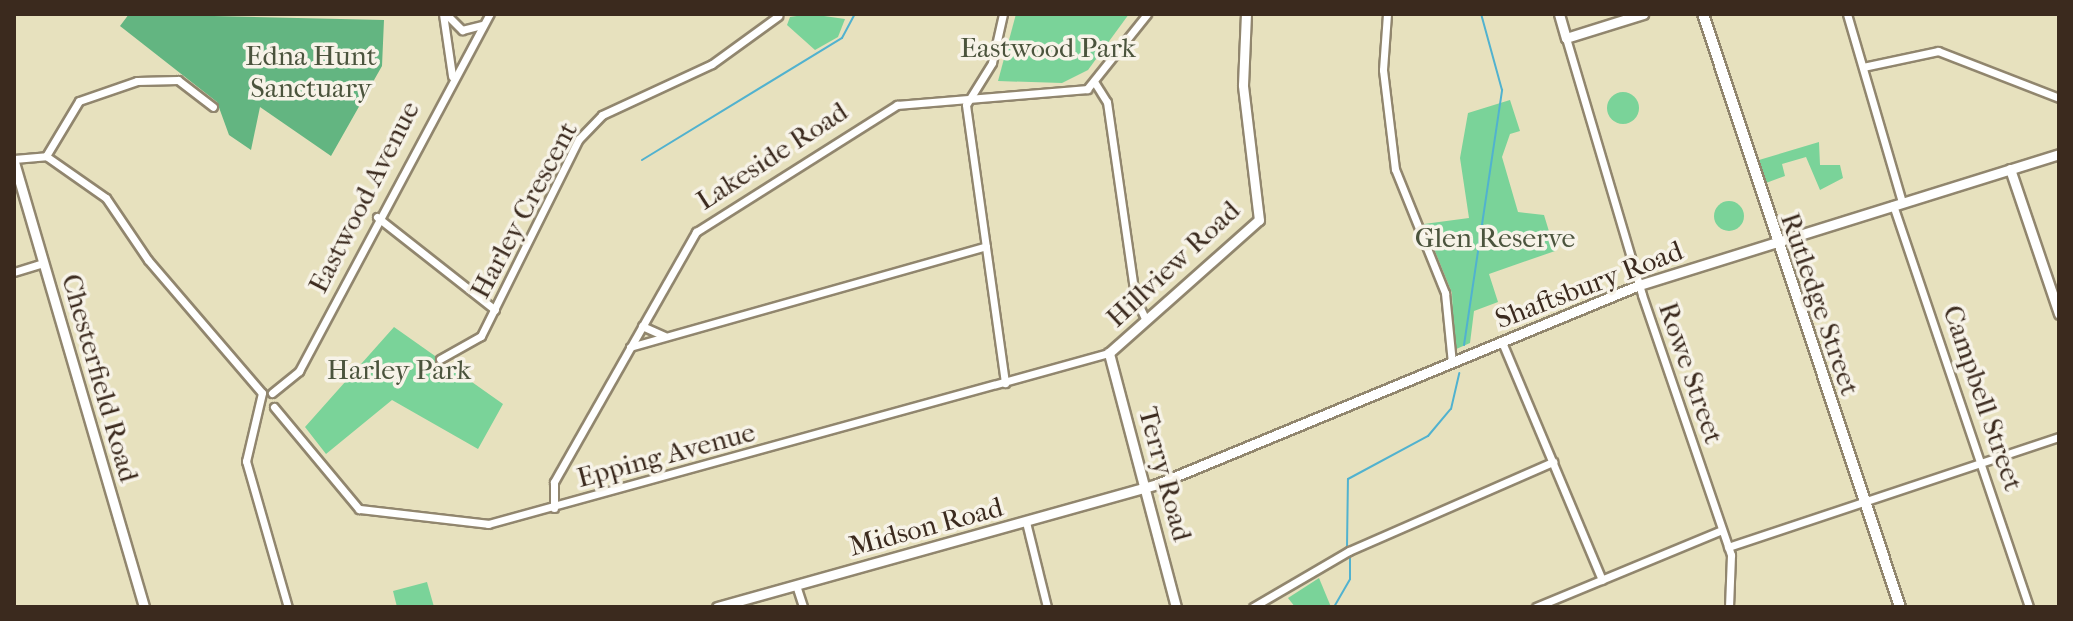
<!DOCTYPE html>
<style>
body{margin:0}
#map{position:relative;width:2073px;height:621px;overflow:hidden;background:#e7e1be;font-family:"IM FELL French Canon",serif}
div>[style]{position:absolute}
.green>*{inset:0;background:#7ad399}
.round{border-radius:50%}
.forest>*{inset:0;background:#63b581}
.stream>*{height:2px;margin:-1px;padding:0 1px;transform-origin:1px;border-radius:1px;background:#51b2cf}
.roads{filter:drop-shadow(2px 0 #91866e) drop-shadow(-2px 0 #91866e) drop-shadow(0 2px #91866e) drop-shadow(0 -2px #91866e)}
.street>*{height:7px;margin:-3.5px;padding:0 3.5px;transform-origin:3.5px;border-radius:3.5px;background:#fff}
.secondary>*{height:9px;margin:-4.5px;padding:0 4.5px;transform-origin:4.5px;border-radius:4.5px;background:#fff}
.primary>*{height:10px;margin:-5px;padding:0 5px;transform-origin:5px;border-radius:5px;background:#fff}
span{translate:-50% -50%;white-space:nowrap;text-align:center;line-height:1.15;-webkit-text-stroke:7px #f7f3e8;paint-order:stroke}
.park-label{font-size:28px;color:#4b543d}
.street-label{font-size:28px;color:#3b2a1e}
.frame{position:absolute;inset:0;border:16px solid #3b2a1e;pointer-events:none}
</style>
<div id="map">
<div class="green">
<div style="clip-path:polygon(810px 14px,845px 19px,838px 37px,815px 50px,787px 25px,790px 17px)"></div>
<div style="clip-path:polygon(1016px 14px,1129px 14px,1088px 70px,1062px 83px,998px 81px)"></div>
<div class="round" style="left:1607px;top:92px;width:32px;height:32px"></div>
<div style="clip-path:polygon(1510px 100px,1520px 131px,1510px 134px,1502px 157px,1518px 212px,1544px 215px,1555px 251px,1489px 274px,1498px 302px,1474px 311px,1470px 343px,1454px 350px,1452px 293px,1424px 224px,1469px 218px,1460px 158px,1468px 113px)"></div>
<div style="clip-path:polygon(1819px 142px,1820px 165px,1840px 165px,1843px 178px,1820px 190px,1806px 157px,1782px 164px,1785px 176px,1766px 183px,1759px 160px)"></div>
<div class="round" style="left:1714px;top:201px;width:30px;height:30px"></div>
<div style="clip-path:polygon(394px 327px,503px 404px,478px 449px,392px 400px,326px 454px,305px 427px)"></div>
<div style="clip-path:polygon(1319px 578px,1331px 607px,1295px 607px,1288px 598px)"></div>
<div style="clip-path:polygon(427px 582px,434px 607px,397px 607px,393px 591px)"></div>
</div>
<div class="forest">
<div style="clip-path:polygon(129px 14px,384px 20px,382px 66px,331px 156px,260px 107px,251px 150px,229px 135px,217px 102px,120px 26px)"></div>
</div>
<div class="stream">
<div style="left:642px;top:160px;width:234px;rotate:-31.4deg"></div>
<div style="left:842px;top:38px;width:27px;rotate:-62deg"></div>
<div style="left:1464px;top:345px;width:258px;rotate:-81.5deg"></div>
<div style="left:1502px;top:90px;width:79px;rotate:-105.4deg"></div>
<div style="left:1347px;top:547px;width:68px;rotate:-89.2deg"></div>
<div style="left:1348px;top:479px;width:91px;rotate:-28.3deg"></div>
<div style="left:1428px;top:436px;width:35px;rotate:-50deg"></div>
<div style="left:1451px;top:409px;width:37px;rotate:-77deg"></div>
<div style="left:1334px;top:607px;width:32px;rotate:-60deg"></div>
<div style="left:1350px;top:579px;width:24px;rotate:-90deg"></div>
</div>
<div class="roads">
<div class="street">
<div style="left:443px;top:14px;width:63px;rotate:81.7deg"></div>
<div style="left:446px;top:14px;width:23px;rotate:45deg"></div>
<div style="left:462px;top:30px;width:21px;rotate:-14deg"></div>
<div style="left:1003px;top:14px;width:50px;rotate:102.7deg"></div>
<div style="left:992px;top:63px;width:49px;rotate:121.8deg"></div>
<div style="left:966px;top:105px;width:281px;rotate:82deg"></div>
<div style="left:1387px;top:14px;width:56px;rotate:94.1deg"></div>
<div style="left:1383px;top:70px;width:100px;rotate:83.1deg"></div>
<div style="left:1395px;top:169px;width:134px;rotate:68deg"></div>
<div style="left:1445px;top:293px;width:70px;rotate:84.3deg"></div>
<div style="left:1847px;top:14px;width:196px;rotate:73.7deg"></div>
<div style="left:1566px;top:38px;width:268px;rotate:73.5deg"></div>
<div style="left:1642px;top:295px;width:275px;rotate:71.1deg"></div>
<div style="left:1731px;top:555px;width:52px;rotate:92.2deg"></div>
<div style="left:1863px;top:67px;width:77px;rotate:-12deg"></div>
<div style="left:1938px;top:51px;width:130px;rotate:21.2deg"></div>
<div style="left:1095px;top:83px;width:22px;rotate:58deg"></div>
<div style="left:1107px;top:102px;width:197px;rotate:81.8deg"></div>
<div style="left:1135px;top:297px;width:26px;rotate:65deg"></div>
<div style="left:46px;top:156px;width:64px;rotate:-59deg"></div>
<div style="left:79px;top:101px;width:61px;rotate:-19deg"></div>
<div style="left:137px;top:81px;width:41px;rotate:-1.4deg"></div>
<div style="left:178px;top:80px;width:44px;rotate:37.6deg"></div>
<div style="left:14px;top:159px;width:32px;rotate:-5deg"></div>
<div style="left:46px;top:156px;width:73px;rotate:35deg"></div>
<div style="left:106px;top:198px;width:75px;rotate:55.9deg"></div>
<div style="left:148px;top:260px;width:175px;rotate:49.4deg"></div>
<div style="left:1893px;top:205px;width:424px;rotate:71.3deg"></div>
<div style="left:377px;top:217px;width:150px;rotate:38.2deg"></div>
<div style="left:14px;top:272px;width:31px;rotate:-17deg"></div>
<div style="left:642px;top:326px;width:24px;rotate:24deg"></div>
<div style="left:1502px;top:342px;width:258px;rotate:67.2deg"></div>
<div style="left:630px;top:347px;width:370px;rotate:-15.8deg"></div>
<div style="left:440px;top:359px;width:47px;rotate:-29.3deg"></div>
<div style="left:481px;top:336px;width:220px;rotate:-63.6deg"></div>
<div style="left:579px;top:139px;width:33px;rotate:-46deg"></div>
<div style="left:602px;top:115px;width:121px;rotate:-24.9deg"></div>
<div style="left:712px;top:64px;width:82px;rotate:-36deg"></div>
<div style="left:262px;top:393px;width:70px;rotate:103.2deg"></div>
<div style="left:246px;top:461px;width:152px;rotate:74deg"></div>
<div style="left:272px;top:393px;width:35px;rotate:-39deg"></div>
<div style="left:299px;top:371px;width:405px;rotate:-61.9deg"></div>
<div style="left:274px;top:407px;width:133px;rotate:50.2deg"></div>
<div style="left:359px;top:509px;width:130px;rotate:6.6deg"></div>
<div style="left:488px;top:524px;width:644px;rotate:-15.4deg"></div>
<div style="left:554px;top:508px;width:26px;rotate:-90deg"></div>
<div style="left:554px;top:482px;width:288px;rotate:-60.4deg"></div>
<div style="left:696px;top:232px;width:238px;rotate:-32.3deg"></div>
<div style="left:897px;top:105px;width:191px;rotate:-4.8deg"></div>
<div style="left:1087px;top:89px;width:96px;rotate:-51.3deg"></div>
<div style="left:1026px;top:522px;width:88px;rotate:76.1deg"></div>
<div style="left:1728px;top:547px;width:349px;rotate:-18.4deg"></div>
<div style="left:796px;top:585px;width:23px;rotate:72deg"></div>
<div style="left:1253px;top:607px;width:111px;rotate:-30.3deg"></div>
<div style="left:1349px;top:551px;width:223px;rotate:-23.6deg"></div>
<div style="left:1536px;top:607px;width:201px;rotate:-22.5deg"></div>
</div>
<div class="secondary">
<div style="left:1559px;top:14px;width:25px;rotate:74deg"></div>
<div style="left:1566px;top:38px;width:81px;rotate:-17.3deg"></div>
<div style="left:14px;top:162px;width:464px;rotate:73.7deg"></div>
<div style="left:2010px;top:169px;width:153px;rotate:71.3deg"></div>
<div style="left:717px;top:607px;width:457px;rotate:-15.6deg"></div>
<div style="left:1157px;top:484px;width:521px;rotate:-22.43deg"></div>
<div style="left:1639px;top:285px;width:440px;rotate:-17.3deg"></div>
<div style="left:1176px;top:607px;width:263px;rotate:-104.8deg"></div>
<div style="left:1109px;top:353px;width:200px;rotate:-41.6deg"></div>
<div style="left:1259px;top:220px;width:136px;rotate:-96.8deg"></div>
<div style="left:1243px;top:85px;width:71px;rotate:-87.6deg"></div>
</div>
<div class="primary">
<div style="left:1703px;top:14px;width:625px;rotate:71.62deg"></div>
</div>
</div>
<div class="park-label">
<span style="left:1048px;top:48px">Eastwood Park</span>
<span style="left:311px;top:72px">Edna Hunt<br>Sanctuary</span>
<span style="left:1495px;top:238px">Glen Reserve</span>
<span style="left:399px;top:370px">Harley Park</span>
</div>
<div class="street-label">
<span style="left:772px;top:156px;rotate:-33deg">Lakeside Road</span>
<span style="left:364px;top:197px;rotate:-63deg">Eastwood Avenue</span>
<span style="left:524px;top:210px;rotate:-62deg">Harley Crescent</span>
<span style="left:1173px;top:264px;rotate:-43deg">Hillview Road</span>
<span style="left:1589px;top:285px;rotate:-21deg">Shaftsbury Road</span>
<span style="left:1820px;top:304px;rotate:71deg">Rutledge Street</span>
<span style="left:1691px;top:373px;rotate:71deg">Rowe Street</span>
<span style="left:100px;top:378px;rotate:74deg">Chesterfield Road</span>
<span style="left:1983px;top:398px;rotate:71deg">Campbell Street</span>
<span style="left:666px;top:455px;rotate:-15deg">Epping Avenue</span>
<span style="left:1165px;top:474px;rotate:75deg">Terry Road</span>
<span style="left:926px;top:527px;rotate:-15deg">Midson Road</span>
</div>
<div class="frame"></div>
</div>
